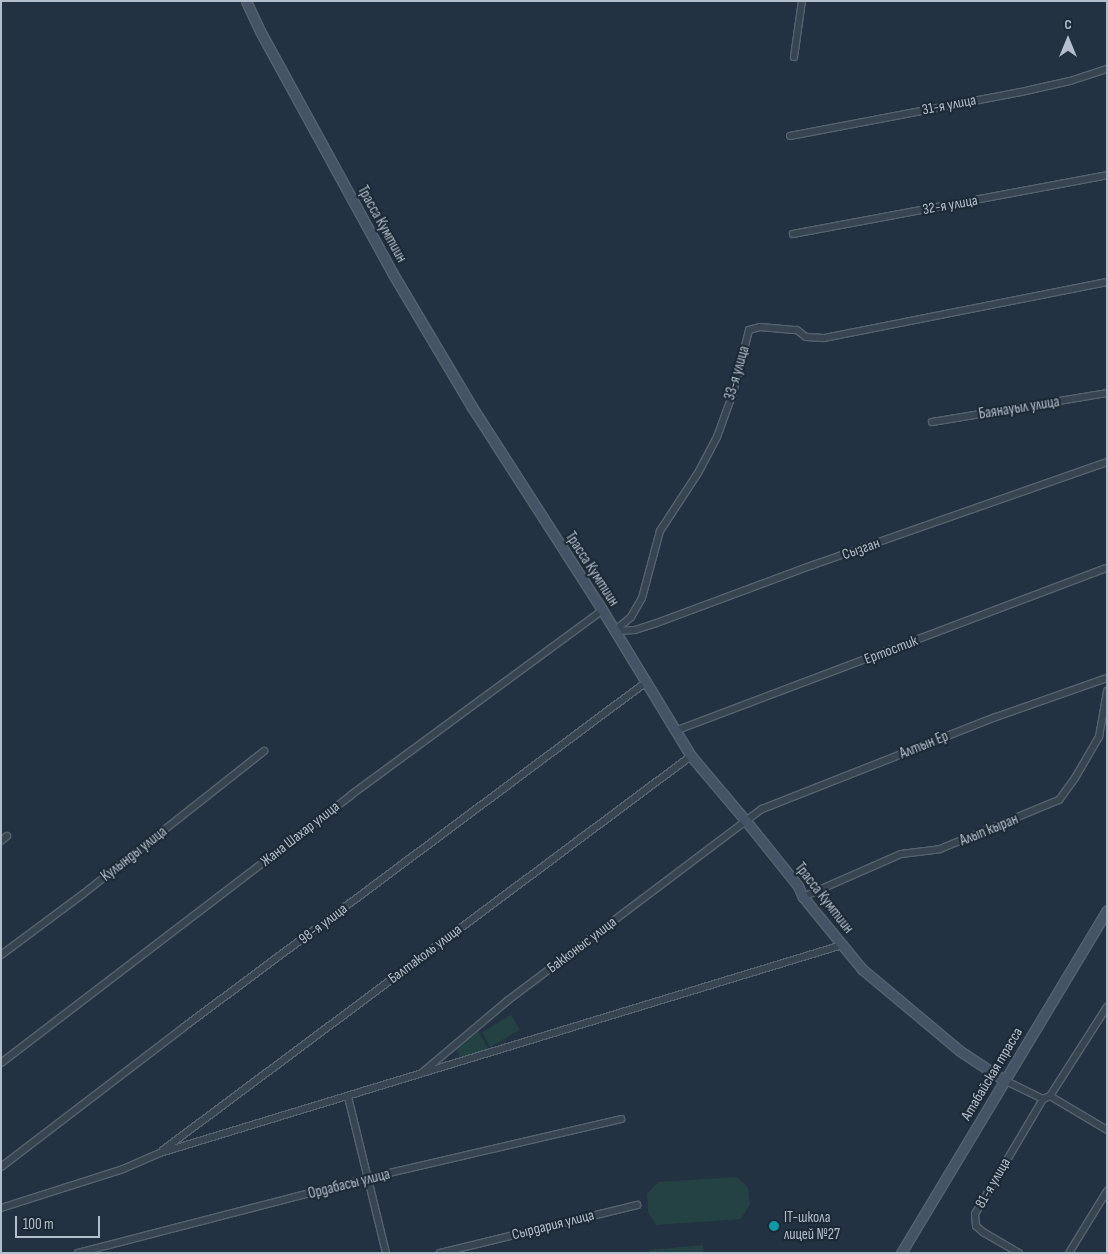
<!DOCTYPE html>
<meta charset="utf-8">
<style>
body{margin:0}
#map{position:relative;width:1108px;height:1254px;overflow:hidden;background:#223242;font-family:"Sofia Sans Condensed",sans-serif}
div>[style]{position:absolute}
.green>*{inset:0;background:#244243;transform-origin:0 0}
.roads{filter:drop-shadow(1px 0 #55626f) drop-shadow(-1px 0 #55626f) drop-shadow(0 1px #55626f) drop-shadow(0 -1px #55626f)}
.street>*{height:6px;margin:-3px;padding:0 3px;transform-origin:3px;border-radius:3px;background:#374451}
.secondary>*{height:9px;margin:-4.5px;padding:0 4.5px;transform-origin:4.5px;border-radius:4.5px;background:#445365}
.dots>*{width:14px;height:14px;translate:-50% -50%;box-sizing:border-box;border:2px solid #1c2936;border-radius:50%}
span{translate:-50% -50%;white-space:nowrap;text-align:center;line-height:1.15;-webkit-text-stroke:4.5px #1c2936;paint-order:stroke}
.street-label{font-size:15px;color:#b3bfcc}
.poi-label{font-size:15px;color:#b3bfcc}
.left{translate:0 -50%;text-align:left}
.frame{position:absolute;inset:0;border:2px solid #b3bfcc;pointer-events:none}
.north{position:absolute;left:1043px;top:15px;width:50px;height:50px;-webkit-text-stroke:4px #1c2936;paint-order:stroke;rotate:0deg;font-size:14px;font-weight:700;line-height:20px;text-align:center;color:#b3bfcc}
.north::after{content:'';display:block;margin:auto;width:18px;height:22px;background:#b3bfcc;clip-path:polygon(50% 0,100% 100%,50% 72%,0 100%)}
.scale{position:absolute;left:15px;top:1216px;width:85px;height:22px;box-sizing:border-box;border:2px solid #b3bfcc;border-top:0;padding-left:6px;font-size:15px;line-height:18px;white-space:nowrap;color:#b3bfcc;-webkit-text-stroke:4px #1c2936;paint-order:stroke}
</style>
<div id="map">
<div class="green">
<div style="left:511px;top:1015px;width:17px;height:34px;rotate:59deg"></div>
<div style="clip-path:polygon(478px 1031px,489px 1050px,461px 1059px,456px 1049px)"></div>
<div style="clip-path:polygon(737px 1177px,748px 1188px,750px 1204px,741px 1219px,656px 1225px,648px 1212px,647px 1194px,658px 1182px)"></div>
<div style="clip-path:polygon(703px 1245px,704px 1253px,649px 1253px,649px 1250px)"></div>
</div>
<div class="roads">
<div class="street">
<div style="left:794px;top:57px;width:57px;rotate:-81.9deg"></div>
<div style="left:790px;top:136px;width:235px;rotate:-10.8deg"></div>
<div style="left:1021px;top:92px;width:50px;rotate:-12.7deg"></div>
<div style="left:1070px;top:81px;width:39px;rotate:-18deg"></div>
<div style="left:793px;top:234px;width:319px;rotate:-10.6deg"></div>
<div style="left:932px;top:422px;width:177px;rotate:-9.4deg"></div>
<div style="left:614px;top:631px;width:22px;rotate:-39deg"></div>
<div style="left:631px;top:617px;width:22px;rotate:-60deg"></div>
<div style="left:642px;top:598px;width:69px;rotate:-75deg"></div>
<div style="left:660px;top:531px;width:69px;rotate:-56.8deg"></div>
<div style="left:698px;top:473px;width:41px;rotate:-62.2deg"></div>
<div style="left:717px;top:437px;width:47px;rotate:-70deg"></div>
<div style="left:733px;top:393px;width:65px;rotate:-75.7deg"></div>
<div style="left:749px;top:330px;width:11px;rotate:-15deg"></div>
<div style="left:760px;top:327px;width:37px;rotate:5deg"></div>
<div style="left:797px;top:330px;width:11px;rotate:38deg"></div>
<div style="left:806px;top:337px;width:18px;rotate:3deg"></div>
<div style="left:824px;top:338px;width:288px;rotate:-11.2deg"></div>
<div style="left:614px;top:631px;width:21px;rotate:-3deg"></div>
<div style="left:635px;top:630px;width:20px;rotate:-18deg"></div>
<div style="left:654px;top:624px;width:170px;rotate:-20.4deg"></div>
<div style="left:813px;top:565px;width:312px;rotate:-19.3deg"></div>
<div style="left:675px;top:731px;width:462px;rotate:-20.7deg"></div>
<div style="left:1px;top:841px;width:8px;rotate:-40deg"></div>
<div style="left:803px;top:897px;width:107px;rotate:-23.7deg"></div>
<div style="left:901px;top:854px;width:39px;rotate:-7deg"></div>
<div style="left:940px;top:849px;width:129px;rotate:-22.4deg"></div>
<div style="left:1059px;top:800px;width:27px;rotate:-54deg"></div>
<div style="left:1075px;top:778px;width:48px;rotate:-59.7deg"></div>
<div style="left:1099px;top:737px;width:47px;rotate:-80.1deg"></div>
<div style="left:1px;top:955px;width:102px;rotate:-36.6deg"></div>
<div style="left:83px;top:894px;width:231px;rotate:-38.3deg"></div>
<div style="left:1px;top:1063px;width:441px;rotate:-37.4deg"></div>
<div style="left:351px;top:795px;width:313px;rotate:-36.3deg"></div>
<div style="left:424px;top:1071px;width:109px;rotate:-40.1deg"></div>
<div style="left:507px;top:1001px;width:319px;rotate:-37deg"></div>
<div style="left:762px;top:809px;width:251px;rotate:-21.5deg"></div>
<div style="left:996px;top:717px;width:118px;rotate:-19.4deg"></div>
<div style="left:1004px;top:1080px;width:43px;rotate:26deg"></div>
<div style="left:1043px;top:1099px;width:8px;rotate:-23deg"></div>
<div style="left:1050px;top:1096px;width:66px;rotate:30.8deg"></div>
<div style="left:1050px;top:1096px;width:106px;rotate:-57.4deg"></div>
<div style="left:348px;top:1097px;width:161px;rotate:76.3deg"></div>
<div style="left:163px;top:1150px;width:659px;rotate:-36.73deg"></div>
<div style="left:1px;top:1167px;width:230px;rotate:-37.4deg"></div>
<div style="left:184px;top:1027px;width:575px;rotate:-36.73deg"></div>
<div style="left:1px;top:1208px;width:128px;rotate:-17.7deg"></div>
<div style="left:123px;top:1169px;width:40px;rotate:-23.4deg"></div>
<div style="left:160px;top:1153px;width:713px;rotate:-16.96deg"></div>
<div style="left:78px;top:1253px;width:300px;rotate:-14.5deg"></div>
<div style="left:368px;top:1178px;width:260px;rotate:-13.1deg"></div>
<div style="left:440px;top:1253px;width:203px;rotate:-13.7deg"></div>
<div style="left:1019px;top:1253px;width:42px;rotate:-149.7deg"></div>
<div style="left:983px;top:1232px;width:9px;rotate:-139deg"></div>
<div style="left:976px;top:1226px;width:12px;rotate:-95deg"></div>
<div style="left:975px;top:1214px;width:134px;rotate:-59.4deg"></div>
<div style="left:1069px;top:1253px;width:73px;rotate:-58.5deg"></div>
</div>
<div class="secondary">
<div style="left:246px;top:1px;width:33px;rotate:65deg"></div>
<div style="left:260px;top:31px;width:277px;rotate:61.3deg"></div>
<div style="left:393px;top:274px;width:155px;rotate:59.3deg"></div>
<div style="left:472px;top:407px;width:233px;rotate:57.3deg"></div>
<div style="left:598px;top:603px;width:179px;rotate:58.7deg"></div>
<div style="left:691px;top:756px;width:85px;rotate:49.8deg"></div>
<div style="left:746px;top:821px;width:83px;rotate:51.3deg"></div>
<div style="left:798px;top:886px;width:12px;rotate:66deg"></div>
<div style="left:803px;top:897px;width:93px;rotate:50.7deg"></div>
<div style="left:862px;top:969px;width:128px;rotate:39.9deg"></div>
<div style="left:960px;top:1051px;width:53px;rotate:33.4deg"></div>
<div style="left:901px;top:1253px;width:400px;rotate:-59deg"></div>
</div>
</div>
<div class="dots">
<div style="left:774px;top:1226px;background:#0f9aa8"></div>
</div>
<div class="street-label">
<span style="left:949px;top:105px;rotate:-11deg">31-я улица</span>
<span style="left:950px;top:205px;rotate:-10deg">32-я улица</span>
<span style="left:382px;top:224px;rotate:61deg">Трасса Кумтиин</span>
<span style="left:737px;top:373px;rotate:-74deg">33-я улица</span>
<span style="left:1019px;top:408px;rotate:-9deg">Баянауыл улица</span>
<span style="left:861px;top:549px;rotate:-19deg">Сызган</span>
<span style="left:592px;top:569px;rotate:57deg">Трасса Кумтиин</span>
<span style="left:891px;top:650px;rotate:-21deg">Ертостик</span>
<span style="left:924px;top:745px;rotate:-22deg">Алтын Ер</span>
<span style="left:989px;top:830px;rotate:-22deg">Алып кыран</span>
<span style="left:300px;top:834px;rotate:-38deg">Жана Шахар улица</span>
<span style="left:134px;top:854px;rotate:-38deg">Кулынды улица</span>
<span style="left:824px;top:898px;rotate:52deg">Трасса Кумтиин</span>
<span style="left:323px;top:924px;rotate:-37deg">98-я улица</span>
<span style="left:582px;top:945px;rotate:-37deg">Бакконыс улица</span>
<span style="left:425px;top:954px;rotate:-37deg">Балтаколь улица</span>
<span style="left:992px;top:1074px;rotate:-59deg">Атабайская трасса</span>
<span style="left:993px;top:1183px;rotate:-60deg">81-я улица</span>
<span style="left:349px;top:1184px;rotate:-14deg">Ордабасы улица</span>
<span style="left:553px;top:1225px;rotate:-14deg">Сырдария улица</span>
</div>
<div class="poi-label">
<span class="left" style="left:784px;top:1226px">IT-школа<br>лицей №27</span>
</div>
<div class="frame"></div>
<div class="north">С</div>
<div class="scale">100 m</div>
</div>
